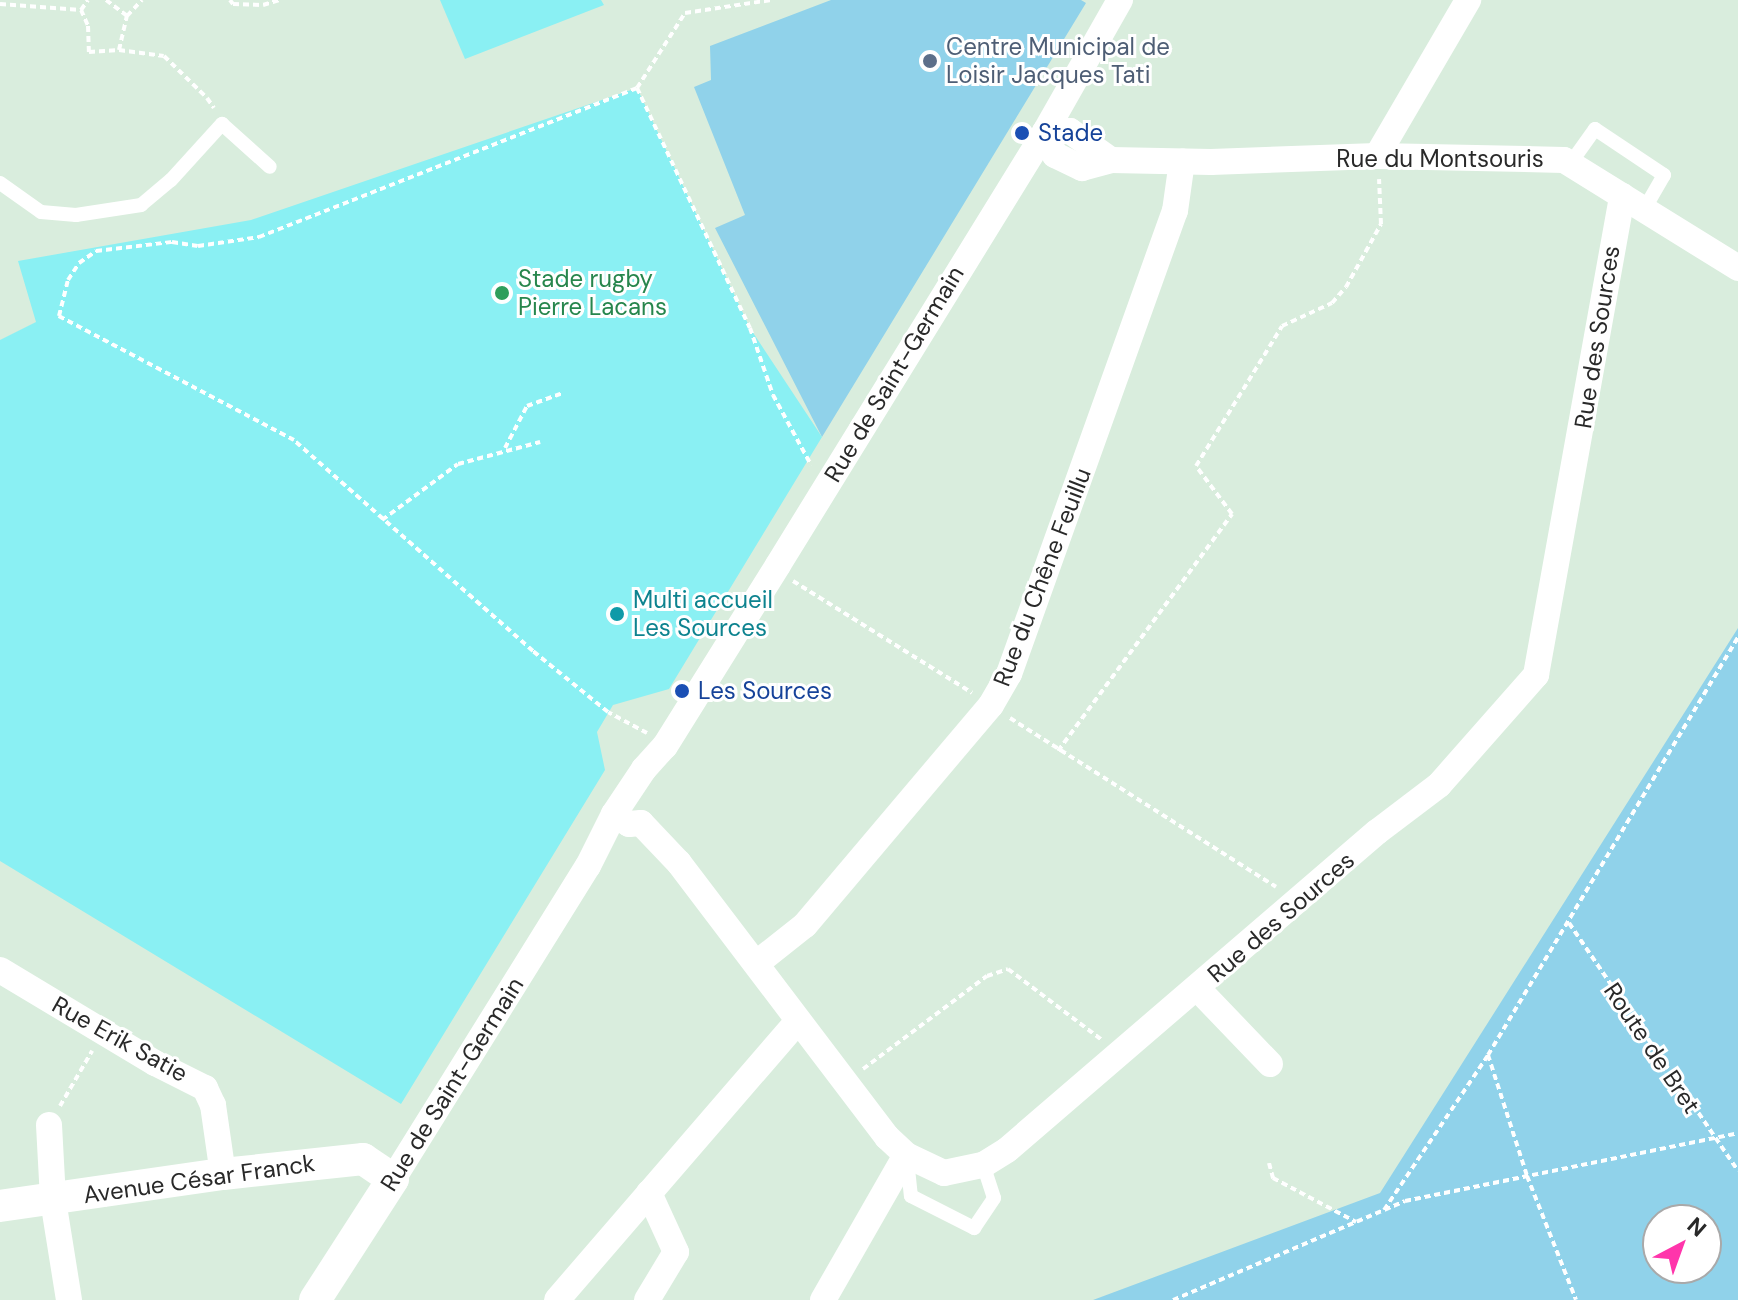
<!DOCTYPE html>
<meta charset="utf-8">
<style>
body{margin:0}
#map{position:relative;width:1738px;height:1300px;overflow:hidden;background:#d9eddd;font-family:"DM Sans",sans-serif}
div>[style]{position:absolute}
.green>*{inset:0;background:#90d2ea}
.pitch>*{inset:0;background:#8af0f3}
.path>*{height:4px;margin-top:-2px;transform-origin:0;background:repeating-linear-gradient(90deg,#fff 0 6px,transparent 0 10px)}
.service>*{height:14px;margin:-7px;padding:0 7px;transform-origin:7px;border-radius:7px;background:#fff}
.minor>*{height:26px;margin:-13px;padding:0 13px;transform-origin:13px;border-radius:13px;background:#fff}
.tertiary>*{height:32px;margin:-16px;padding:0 16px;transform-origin:16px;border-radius:16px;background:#fff}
.dots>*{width:22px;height:22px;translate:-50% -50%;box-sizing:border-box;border:4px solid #fff;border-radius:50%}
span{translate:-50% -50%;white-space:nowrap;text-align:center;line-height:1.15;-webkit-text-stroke:6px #fff;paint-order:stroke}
.service-label{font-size:24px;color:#4e5e75}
.left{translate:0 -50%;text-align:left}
.transit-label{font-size:24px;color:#164399}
.street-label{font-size:24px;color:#292929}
.leisure-label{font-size:24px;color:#27864d}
.culture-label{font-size:24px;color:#0d838f}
.north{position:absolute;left:1642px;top:1204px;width:80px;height:80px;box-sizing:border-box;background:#fff;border:2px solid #a9a9a9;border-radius:50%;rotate:41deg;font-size:22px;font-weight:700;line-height:32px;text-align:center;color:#292929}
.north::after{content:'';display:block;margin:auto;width:28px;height:36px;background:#ff35ab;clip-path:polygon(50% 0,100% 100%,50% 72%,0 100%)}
</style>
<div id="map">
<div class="green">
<div style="clip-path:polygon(831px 0,1081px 0,1086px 3px,822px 437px,715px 228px,745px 215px,694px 87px,711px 80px,710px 46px)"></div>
<div style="clip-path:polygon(evenodd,1738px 628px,1738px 1300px,1093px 1300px,1380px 1193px,1738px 628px,1658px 1220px,1706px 1220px,1706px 1268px,1658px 1268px,1658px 1220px)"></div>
</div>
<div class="pitch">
<div style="clip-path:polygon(440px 0,601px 0,604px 5px,465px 59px)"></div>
<div style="clip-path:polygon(637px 88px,750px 328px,822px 437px,669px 689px,613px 705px,597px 732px,605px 770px,401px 1104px,0 861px,0 340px,36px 322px,18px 261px,251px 220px)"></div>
</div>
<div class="path">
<div style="left:106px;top:0;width:26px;rotate:37deg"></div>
<div style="left:127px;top:16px;width:22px;rotate:-47deg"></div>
<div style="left:230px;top:0;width:5px;rotate:53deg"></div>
<div style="left:233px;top:4px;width:30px;rotate:2deg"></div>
<div style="left:263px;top:5px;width:17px;rotate:-17deg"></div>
<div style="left:0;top:4px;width:81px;rotate:4.2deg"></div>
<div style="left:81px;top:10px;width:12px;rotate:-55deg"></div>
<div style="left:81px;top:10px;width:17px;rotate:66deg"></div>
<div style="left:88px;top:26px;width:26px;rotate:88deg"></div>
<div style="left:89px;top:52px;width:30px;rotate:-4deg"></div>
<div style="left:119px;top:50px;width:35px;rotate:-77deg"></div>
<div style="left:119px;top:50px;width:45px;rotate:7.6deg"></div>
<div style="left:164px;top:56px;width:60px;rotate:44.3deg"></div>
<div style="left:207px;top:98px;width:12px;rotate:55deg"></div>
<div style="left:637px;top:88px;width:89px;rotate:-57.4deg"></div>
<div style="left:685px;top:13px;width:87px;rotate:-8.6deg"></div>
<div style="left:505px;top:448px;width:47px;rotate:-62.4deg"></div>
<div style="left:527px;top:406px;width:37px;rotate:-20deg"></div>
<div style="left:382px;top:520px;width:94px;rotate:-36.4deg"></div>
<div style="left:458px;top:464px;width:85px;rotate:-15deg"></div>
<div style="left:793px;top:581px;width:211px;rotate:32deg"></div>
<div style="left:1010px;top:718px;width:315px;rotate:32.4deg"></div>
<div style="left:647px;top:733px;width:44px;rotate:-151.7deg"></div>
<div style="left:608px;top:712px;width:97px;rotate:-140.9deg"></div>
<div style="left:533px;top:651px;width:319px;rotate:-138.6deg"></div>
<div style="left:294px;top:440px;width:266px;rotate:-152.2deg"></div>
<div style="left:59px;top:316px;width:37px;rotate:-76deg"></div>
<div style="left:68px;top:280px;width:20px;rotate:-57deg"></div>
<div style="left:79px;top:263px;width:21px;rotate:-35deg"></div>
<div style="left:96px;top:251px;width:77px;rotate:-6.8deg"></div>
<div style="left:172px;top:242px;width:26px;rotate:9deg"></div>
<div style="left:198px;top:246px;width:62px;rotate:-8.4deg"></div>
<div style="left:259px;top:237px;width:406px;rotate:-21.5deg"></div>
<div style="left:637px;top:88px;width:265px;rotate:64.8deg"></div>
<div style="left:750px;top:328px;width:71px;rotate:71.1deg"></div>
<div style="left:773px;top:395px;width:80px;rotate:61.5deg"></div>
<div style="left:1058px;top:751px;width:294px;rotate:-53.7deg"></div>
<div style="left:1232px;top:514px;width:60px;rotate:-126.9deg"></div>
<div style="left:1196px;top:466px;width:164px;rotate:-58.4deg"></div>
<div style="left:1282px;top:326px;width:55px;rotate:-24.7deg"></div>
<div style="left:1332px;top:303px;width:21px;rotate:-49deg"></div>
<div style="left:1346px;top:287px;width:72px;rotate:-60.9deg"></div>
<div style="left:1381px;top:224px;width:45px;rotate:-92.5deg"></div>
<div style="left:1569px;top:923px;width:300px;rotate:55.7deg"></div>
<div style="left:1488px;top:1055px;width:127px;rotate:72.1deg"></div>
<div style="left:1527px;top:1176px;width:133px;rotate:68.4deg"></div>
<div style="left:863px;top:1069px;width:155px;rotate:-36.9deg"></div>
<div style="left:987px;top:976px;width:22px;rotate:-18deg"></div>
<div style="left:1008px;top:969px;width:118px;rotate:37.1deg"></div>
<div style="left:60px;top:1106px;width:64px;rotate:-59.8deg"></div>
<div style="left:1269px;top:1163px;width:16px;rotate:75deg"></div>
<div style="left:1273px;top:1178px;width:94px;rotate:27.9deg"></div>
<div style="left:1384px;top:1210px;width:187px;rotate:-56.1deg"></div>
<div style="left:1488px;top:1055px;width:487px;rotate:-59.1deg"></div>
<div style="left:1173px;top:1300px;width:252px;rotate:-23.1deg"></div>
<div style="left:1405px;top:1201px;width:340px;rotate:-11.5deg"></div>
</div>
<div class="service">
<div style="left:1570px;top:164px;width:43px;rotate:-54.5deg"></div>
<div style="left:1595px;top:129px;width:83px;rotate:33.7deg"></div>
<div style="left:1664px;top:175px;width:39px;rotate:120deg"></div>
<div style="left:0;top:183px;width:50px;rotate:35.3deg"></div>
<div style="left:41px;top:212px;width:35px;rotate:5deg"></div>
<div style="left:76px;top:215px;width:66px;rotate:-8.7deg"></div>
<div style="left:141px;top:205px;width:39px;rotate:-40deg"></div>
<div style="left:171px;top:180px;width:76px;rotate:-47.7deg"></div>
<div style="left:222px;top:124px;width:64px;rotate:41.9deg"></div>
<div style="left:907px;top:1159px;width:37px;rotate:84deg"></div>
<div style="left:911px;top:1196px;width:71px;rotate:26.9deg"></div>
<div style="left:974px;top:1228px;width:36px;rotate:-56deg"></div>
<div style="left:994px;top:1198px;width:35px;rotate:-108deg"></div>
</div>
<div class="minor">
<div style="left:1377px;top:156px;width:181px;rotate:-59.7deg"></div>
<div style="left:1111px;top:160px;width:50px;rotate:-144.7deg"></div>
<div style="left:1070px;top:131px;width:25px;rotate:178deg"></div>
<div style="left:1045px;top:132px;width:25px;rotate:67deg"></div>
<div style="left:1055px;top:155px;width:30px;rotate:26deg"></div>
<div style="left:1082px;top:168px;width:30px;rotate:-15deg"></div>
<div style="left:1111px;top:160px;width:100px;rotate:1.1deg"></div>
<div style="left:1211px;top:162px;width:166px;rotate:-2.1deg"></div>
<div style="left:1377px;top:156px;width:187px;rotate:1.2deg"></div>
<div style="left:1564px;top:160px;width:205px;rotate:31.8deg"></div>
<div style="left:614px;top:814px;width:18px;rotate:34deg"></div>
<div style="left:629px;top:824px;width:12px;rotate:-5deg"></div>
<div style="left:641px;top:823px;width:55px;rotate:46.5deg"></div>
<div style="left:679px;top:863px;width:344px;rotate:52.8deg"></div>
<div style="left:887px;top:1137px;width:26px;rotate:43deg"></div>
<div style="left:906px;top:1155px;width:42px;rotate:25.3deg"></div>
<div style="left:944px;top:1173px;width:40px;rotate:-12deg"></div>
<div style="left:983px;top:1165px;width:28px;rotate:-32deg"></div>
<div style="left:1007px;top:1150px;width:488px;rotate:-40.7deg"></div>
<div style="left:1377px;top:832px;width:78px;rotate:-37.2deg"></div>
<div style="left:1439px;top:785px;width:147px;rotate:-48.6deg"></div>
<div style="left:1536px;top:675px;width:487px;rotate:-79.8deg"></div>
<div style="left:757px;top:963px;width:61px;rotate:-38.4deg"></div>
<div style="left:805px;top:925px;width:288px;rotate:-49.8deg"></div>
<div style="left:991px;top:705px;width:36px;rotate:-60deg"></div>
<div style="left:1009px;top:674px;width:492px;rotate:-70.3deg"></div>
<div style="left:1175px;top:211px;width:50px;rotate:-82deg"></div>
<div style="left:0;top:970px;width:181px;rotate:31deg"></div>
<div style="left:155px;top:1063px;width:56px;rotate:26.6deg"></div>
<div style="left:205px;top:1088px;width:19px;rotate:65deg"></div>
<div style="left:213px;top:1105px;width:70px;rotate:81.8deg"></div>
<div style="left:1198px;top:989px;width:104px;rotate:46.2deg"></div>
<div style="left:49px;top:1125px;width:75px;rotate:86.9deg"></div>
<div style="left:53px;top:1200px;width:101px;rotate:80.9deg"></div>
<div style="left:393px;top:1179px;width:369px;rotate:-58.1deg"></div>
<div style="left:588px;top:866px;width:58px;rotate:-63.4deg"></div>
<div style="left:614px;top:814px;width:54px;rotate:-56.3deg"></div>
<div style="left:644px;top:769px;width:31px;rotate:-48deg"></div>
<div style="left:665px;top:746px;width:213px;rotate:-58deg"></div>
<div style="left:778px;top:565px;width:509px;rotate:-58.34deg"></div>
<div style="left:1045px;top:132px;width:152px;rotate:-60.4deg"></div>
<div style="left:557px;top:1300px;width:369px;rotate:-49.2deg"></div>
<div style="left:647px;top:1300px;width:56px;rotate:-58.9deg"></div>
<div style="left:676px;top:1252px;width:65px;rotate:-114.6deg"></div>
<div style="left:823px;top:1300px;width:167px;rotate:-60.2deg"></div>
</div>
<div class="tertiary">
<div style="left:0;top:1206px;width:225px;rotate:-8.2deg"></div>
<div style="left:223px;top:1174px;width:141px;rotate:-6.1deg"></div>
<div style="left:363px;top:1159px;width:36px;rotate:34deg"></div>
<div style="left:393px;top:1179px;width:144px;rotate:122.8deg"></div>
</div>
<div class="dots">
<div style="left:930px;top:61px;background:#5c6f8a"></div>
<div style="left:1022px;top:133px;background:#1a4fb4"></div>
<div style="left:502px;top:293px;background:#2e9e5b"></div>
<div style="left:617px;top:614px;background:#0f9aa8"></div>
<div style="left:682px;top:691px;background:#1a4fb4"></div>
</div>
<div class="service-label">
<span class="left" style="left:946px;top:61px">Centre Municipal de<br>Loisir Jacques Tati</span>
</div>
<div class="transit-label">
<span class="left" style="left:1038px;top:133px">Stade</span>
<span class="left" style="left:698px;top:691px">Les Sources</span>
</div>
<div class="street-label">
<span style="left:1440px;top:159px">Rue du Montsouris</span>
<span style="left:1597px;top:337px;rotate:-81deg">Rue des Sources</span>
<span style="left:894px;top:374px;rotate:-59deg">Rue de Saint-Germain</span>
<span style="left:1042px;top:577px;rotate:-69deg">Rue du Chêne Feuillu</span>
<span style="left:1281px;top:917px;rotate:-41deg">Rue des Sources</span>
<span style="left:120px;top:1039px;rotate:29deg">Rue Erik Satie</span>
<span style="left:1652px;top:1048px;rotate:56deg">Route de Bret</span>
<span style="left:452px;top:1084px;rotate:-58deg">Rue de Saint-Germain</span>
<span style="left:199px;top:1179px;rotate:-8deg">Avenue César Franck</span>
</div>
<div class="leisure-label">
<span class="left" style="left:518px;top:293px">Stade rugby<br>Pierre Lacans</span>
</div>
<div class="culture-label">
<span class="left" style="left:633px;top:614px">Multi accueil<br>Les Sources</span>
</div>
<div class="north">N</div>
</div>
